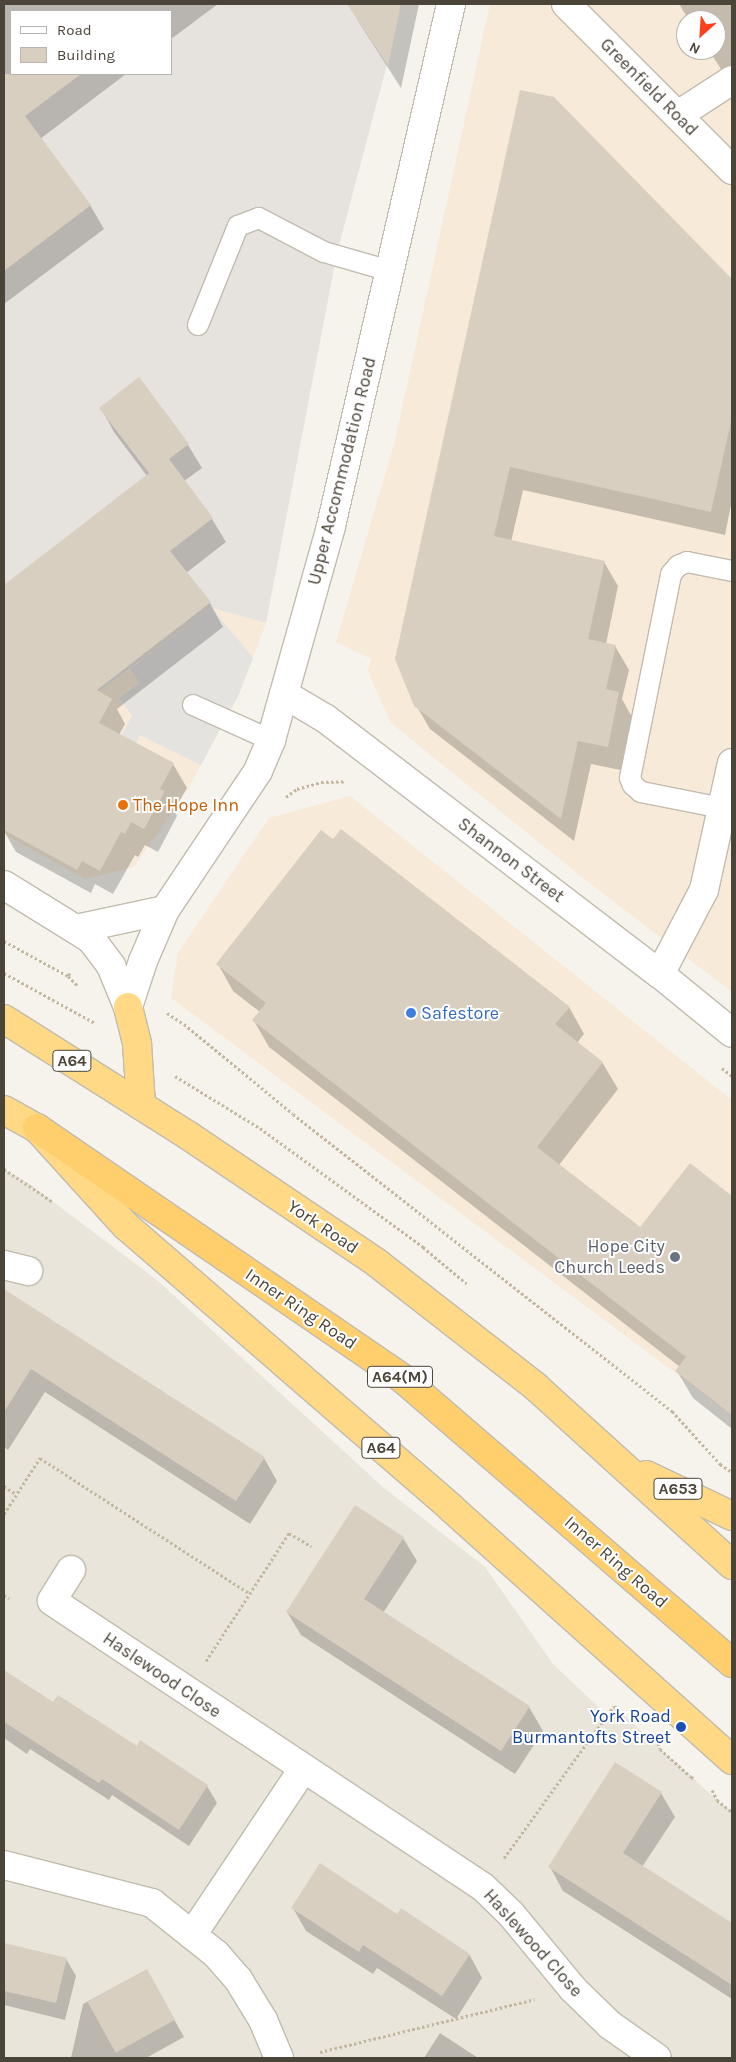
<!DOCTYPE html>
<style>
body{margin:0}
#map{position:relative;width:736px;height:2062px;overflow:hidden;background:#f6f3ec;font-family:Karla,sans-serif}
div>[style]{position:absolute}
.residential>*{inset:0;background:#eae5da}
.commercial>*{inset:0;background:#f7ead8}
.industrial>*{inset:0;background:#e6e2dd}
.parking>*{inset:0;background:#e5e3e0}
.shadow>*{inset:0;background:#0003}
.building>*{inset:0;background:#d8cfc1;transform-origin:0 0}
.path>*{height:3px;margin-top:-1.5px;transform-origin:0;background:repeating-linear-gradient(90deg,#c4b79f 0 2.5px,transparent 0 5px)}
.roads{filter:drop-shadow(1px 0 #c2bbae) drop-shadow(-1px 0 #c2bbae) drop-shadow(0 1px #c2bbae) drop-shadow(0 -1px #c2bbae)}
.service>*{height:20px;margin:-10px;padding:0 10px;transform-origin:10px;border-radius:10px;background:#fff}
.minor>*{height:28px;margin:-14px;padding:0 14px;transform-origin:14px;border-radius:14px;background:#fff}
.tertiary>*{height:28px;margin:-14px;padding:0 14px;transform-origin:14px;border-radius:14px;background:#fff}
.trunk>*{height:28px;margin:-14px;padding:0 14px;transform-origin:14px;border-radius:14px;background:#ffd985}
.motorway>*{height:28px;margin:-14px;padding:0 14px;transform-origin:14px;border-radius:14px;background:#ffcf6e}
.dots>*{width:14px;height:14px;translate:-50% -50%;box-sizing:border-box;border:2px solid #fff;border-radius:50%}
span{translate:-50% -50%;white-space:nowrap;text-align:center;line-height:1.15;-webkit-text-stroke:4px #fff;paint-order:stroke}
.shield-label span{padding:1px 4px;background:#fff;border:1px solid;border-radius:4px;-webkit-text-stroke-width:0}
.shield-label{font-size:16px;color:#4b4439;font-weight:700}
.street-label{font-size:18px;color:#4b4439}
.food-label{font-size:18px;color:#c56008}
.left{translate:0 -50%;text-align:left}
.shop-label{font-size:18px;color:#366cbe}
.worship-label{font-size:18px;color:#5b616d}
.right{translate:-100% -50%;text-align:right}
.transit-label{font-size:18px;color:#164399}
.frame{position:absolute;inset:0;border:5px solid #4b4439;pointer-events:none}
.legend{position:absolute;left:10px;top:10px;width:162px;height:65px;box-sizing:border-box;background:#fff;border:1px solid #b7b4b0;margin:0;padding:6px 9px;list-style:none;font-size:15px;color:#4b4439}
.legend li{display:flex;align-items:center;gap:10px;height:25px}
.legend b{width:25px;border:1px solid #b7b4b0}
.north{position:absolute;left:676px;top:10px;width:50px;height:50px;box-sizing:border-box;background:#fff;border:1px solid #b7b4b0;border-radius:50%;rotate:206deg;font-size:14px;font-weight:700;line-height:20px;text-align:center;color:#4b4439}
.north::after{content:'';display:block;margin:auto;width:18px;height:22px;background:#fc3f1d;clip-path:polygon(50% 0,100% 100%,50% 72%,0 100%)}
</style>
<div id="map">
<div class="residential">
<div style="clip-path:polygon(4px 1169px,31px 1185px,157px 1280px,384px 1488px,485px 1567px,553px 1664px,607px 1715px,614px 1706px,717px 1800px,732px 1812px,732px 2058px,4px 2058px)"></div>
</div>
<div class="commercial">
<div style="clip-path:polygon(evenodd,490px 4px,732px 4px,732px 992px,593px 886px,391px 723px,368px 672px,371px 659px,336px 642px,395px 441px,490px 4px,686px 20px,716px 20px,716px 50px,686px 50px,686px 20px)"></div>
<div style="clip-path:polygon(212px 608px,266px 623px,239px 694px,201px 765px,188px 789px,134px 867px,85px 879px,4px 834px,4px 761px)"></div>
<div style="clip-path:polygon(350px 796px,732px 1100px,732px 1415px,171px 998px,178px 953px,269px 818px)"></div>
</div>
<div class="industrial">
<div style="clip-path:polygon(evenodd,4px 4px,401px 4px,391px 49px,337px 253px,266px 623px,212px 608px,4px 761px,4px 4px,11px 11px,171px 11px,171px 74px,11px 74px,11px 11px)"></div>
</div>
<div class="parking">
<div style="clip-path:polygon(212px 608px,253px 658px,239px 694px,201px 765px,140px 735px,136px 743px,121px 736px,132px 716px,119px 698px,140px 683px,130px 669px)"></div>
</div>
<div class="shadow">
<div style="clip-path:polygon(4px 4px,218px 4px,171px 39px,171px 11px,11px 11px,11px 74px,126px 74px,40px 139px,90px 205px,104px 229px,4px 304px)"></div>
<div style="clip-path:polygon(348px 4px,419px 4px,401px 88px,360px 24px)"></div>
<div style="clip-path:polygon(679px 4px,732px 4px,732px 69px,724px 74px,709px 50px,716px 50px,716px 20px,689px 20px)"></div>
<div style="clip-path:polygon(553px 98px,732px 281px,732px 500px,725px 535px,523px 490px,511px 542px,604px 562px,618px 586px,606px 644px,615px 646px,629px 670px,622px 699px,632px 717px,621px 770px,591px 764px,574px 841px,430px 729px,416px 705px)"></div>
<div style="clip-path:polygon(138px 379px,188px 445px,202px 468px,184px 481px,212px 519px,226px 542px,186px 573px,210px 603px,223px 627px,117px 709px,125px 724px,119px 735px,173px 764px,187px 788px,174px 810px,177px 816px,158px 852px,145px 845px,138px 857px,135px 855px,113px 894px,95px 884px,91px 893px,16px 852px,4px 831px,4px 825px,30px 776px,4px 796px,4px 586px,147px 476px,114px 432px,101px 408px)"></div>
<div style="clip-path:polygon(218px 964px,569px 1007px,584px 1034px,577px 1043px,602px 1062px,618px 1089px,559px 1165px,641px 1228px,690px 1165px,732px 1198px,732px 1429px,693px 1398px,677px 1371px,680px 1367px,269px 1047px,254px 1021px,260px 1012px,233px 991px)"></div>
<div style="clip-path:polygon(12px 1296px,264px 1458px,277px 1481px,250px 1524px,45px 1392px,8px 1450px,4px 1447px,4px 1309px)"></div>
<div style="clip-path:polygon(403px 1538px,417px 1561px,383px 1613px,529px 1707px,543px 1731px,515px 1774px,301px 1635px,287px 1612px)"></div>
<div style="clip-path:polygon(4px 1671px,54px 1703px,207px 1786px,217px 1803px,189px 1846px,112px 1795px,109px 1800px,30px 1749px,27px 1754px,4px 1738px)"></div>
<div style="clip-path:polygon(616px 1764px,661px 1793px,675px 1817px,642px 1867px,732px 1925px,732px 1999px,563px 1891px,550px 1867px)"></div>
<div style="clip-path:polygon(293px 1908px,398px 1915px,469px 1954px,482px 1978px,456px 2019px,377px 1968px,373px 1974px,306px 1931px)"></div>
<div style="clip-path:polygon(4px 1944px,66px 1959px,76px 1976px,65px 2020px,4px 2005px)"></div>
<div style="clip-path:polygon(146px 1970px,184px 2037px,146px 2058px,71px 2058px,83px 2004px)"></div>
<div style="clip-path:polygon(440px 2033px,478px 2058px,424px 2058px)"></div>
</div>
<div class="building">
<div style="clip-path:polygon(347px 4px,401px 4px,388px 66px)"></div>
<div style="clip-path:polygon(4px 74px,81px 74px,25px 116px,91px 205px,4px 271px)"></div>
<div style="clip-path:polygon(520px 90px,554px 97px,732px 279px,732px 417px,711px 512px,510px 467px,494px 536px,605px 561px,588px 639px,616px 645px,606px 689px,619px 692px,608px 747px,578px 741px,561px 819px,414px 706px,395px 659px)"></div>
<div style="clip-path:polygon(139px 377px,189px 444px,169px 459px,213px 518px,170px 551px,211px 602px,97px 690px,112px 699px,99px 723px,174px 763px,160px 789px,165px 791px,144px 829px,131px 822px,125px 834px,121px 832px,100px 871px,82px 861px,77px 870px,4px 830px,4px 585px,149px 473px,99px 408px)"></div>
<div style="clip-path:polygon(341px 829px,570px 1007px,555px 1024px,603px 1062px,537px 1147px,640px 1227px,690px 1163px,732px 1196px,732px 1415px,675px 1371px,686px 1357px,252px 1020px,266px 1003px,216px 964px,321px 830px,333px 839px)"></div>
<div style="clip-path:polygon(4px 1289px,265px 1457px,236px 1501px,31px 1369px,4px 1412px)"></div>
<div style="clip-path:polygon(355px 1505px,404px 1537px,364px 1599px,530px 1706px,501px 1751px,286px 1612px)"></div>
<div style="clip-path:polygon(4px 1670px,53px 1702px,58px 1695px,137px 1746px,140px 1740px,208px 1785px,179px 1830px,102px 1779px,99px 1783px,4px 1722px)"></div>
<div style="clip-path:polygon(615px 1762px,662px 1792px,623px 1853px,732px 1923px,732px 1985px,548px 1867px)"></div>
<div style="clip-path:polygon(320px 1863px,397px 1914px,401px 1908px,470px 1954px,442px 1996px,363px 1945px,359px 1952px,291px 1908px)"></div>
<div style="clip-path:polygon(4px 1943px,67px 1958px,56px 2003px,4px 1991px)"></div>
<div style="left:147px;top:1969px;width:58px;height:68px;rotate:61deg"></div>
</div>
<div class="path">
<div style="left:286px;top:797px;width:14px;rotate:-36deg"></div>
<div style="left:297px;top:789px;width:25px;rotate:-16deg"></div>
<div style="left:321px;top:782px;width:25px;rotate:-2deg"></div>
<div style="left:4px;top:941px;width:73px;rotate:28.7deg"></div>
<div style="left:4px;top:973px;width:104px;rotate:28.8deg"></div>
<div style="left:70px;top:973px;width:4px;rotate:124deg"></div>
<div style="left:68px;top:976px;width:13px;rotate:45deg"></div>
<div style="left:167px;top:1013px;width:20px;rotate:33deg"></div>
<div style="left:184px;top:1024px;width:141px;rotate:39.5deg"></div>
<div style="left:293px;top:1114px;width:482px;rotate:38.1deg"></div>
<div style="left:672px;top:1411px;width:72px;rotate:47.8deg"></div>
<div style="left:720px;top:1464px;width:14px;rotate:34deg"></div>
<div style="left:722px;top:1068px;width:13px;rotate:39deg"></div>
<div style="left:175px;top:1076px;width:100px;rotate:31.5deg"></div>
<div style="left:260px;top:1128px;width:202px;rotate:36.1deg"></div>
<div style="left:423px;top:1247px;width:57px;rotate:40.1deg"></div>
<div style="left:4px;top:1169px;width:59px;rotate:34deg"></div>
<div style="left:4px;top:1486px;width:14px;rotate:34deg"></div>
<div style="left:4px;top:1514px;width:67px;rotate:-57.3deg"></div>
<div style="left:40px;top:1458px;width:250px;rotate:32.9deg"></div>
<div style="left:4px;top:1595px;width:6px;rotate:31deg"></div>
<div style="left:206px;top:1661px;width:153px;rotate:-57deg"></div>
<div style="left:289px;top:1533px;width:26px;rotate:31deg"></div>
<div style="left:658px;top:1743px;width:6px;rotate:72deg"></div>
<div style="left:660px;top:1749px;width:42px;rotate:42.1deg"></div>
<div style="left:691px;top:1777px;width:5px;rotate:22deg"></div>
<div style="left:712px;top:1790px;width:11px;rotate:63deg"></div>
<div style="left:717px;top:1800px;width:19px;rotate:39deg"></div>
<div style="left:504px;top:1858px;width:176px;rotate:-54.2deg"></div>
<div style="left:607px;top:1715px;width:11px;rotate:-52deg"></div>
<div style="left:614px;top:1706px;width:4px;rotate:34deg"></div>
<div style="left:320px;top:2052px;width:221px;rotate:-13.8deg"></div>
</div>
<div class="roads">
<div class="service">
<div style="left:198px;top:325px;width:107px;rotate:-68deg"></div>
<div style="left:238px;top:226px;width:22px;rotate:-21deg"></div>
<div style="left:259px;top:218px;width:73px;rotate:27.6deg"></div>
<div style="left:324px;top:252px;width:69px;rotate:16.1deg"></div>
<div style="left:193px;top:705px;width:85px;rotate:24.2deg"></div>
<div style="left:722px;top:808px;width:83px;rotate:-168.8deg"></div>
<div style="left:641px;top:792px;width:11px;rotate:-139deg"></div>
<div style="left:633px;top:785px;width:8px;rotate:-113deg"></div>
<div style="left:630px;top:778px;width:208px;rotate:-78.6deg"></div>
<div style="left:671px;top:574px;width:11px;rotate:-49deg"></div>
<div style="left:678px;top:566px;width:10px;rotate:-24deg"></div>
<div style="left:687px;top:562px;width:46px;rotate:11.3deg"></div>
</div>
<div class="minor">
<div style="left:566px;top:4px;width:235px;rotate:45deg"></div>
<div style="left:678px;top:115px;width:64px;rotate:-32.9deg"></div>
<div style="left:284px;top:694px;width:49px;rotate:30.8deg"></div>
<div style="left:326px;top:719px;width:420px;rotate:37.4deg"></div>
<div style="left:660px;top:974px;width:93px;rotate:39.3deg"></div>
<div style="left:660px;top:974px;width:95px;rotate:-62.4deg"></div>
<div style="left:704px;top:890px;width:130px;rotate:-77.6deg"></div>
<div style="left:4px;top:1265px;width:25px;rotate:14deg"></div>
<div style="left:71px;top:1570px;width:36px;rotate:122deg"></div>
<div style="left:52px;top:1601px;width:517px;rotate:33.57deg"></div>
<div style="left:483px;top:1887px;width:39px;rotate:44deg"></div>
<div style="left:511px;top:1914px;width:97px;rotate:50.4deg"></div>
<div style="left:573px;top:1989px;width:52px;rotate:44.2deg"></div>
<div style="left:610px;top:2025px;width:57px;rotate:35.1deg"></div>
<div style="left:4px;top:1865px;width:153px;rotate:14.4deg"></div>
<div style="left:152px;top:1903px;width:82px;rotate:38.6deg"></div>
<div style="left:216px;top:1954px;width:33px;rotate:49deg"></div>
<div style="left:238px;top:1979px;width:48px;rotate:58.6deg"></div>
<div style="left:263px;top:2020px;width:41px;rotate:67.2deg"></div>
<div style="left:192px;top:1935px;width:200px;rotate:-56.2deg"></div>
</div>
<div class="tertiary">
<div style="left:4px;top:885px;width:102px;rotate:31.8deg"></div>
<div style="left:91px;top:939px;width:34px;rotate:53deg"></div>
<div style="left:111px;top:966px;width:44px;rotate:67.5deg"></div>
<div style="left:76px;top:929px;width:91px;rotate:-12.1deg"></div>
<div style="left:128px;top:1007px;width:48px;rotate:-71.9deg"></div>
<div style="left:143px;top:961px;width:56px;rotate:-66.7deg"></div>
<div style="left:165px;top:910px;width:167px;rotate:-56.2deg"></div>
<div style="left:258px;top:771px;width:34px;rotate:-67deg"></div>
<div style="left:271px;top:740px;width:222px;rotate:-74.3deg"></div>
<div style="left:331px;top:526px;width:536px;rotate:-77.05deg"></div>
</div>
<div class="trunk">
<div style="left:128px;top:1007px;width:38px;rotate:76deg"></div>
<div style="left:137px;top:1044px;width:61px;rotate:86.2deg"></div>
<div style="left:4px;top:1019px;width:219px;rotate:32.3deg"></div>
<div style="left:189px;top:1136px;width:227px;rotate:34deg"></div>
<div style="left:377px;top:1263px;width:202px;rotate:37.9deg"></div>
<div style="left:536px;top:1387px;width:265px;rotate:42.2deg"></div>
<div style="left:4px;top:1110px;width:38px;rotate:29deg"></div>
<div style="left:37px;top:1128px;width:132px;rotate:47.8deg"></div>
<div style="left:126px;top:1226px;width:429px;rotate:40.9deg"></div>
<div style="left:450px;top:1507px;width:379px;rotate:41.9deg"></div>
<div style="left:646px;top:1475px;width:95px;rotate:25.5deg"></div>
</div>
<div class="motorway">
<div style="left:37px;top:1128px;width:444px;rotate:34.4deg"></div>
<div style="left:403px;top:1379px;width:435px;rotate:40.8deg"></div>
</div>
</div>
<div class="dots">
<div style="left:123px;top:805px;background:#e8710a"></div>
<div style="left:411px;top:1013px;background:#3f7fe0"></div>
<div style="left:675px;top:1257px;background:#6b7280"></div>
<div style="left:681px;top:1727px;background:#1a4fb4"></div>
</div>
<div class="shield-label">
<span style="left:72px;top:1061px">A64</span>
<span style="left:400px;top:1377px">A64(M)</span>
<span style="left:381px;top:1448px">A64</span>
<span style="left:678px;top:1489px">A653</span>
</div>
<div class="street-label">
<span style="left:649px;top:87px;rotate:45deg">Greenfield Road</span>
<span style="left:342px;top:471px;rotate:-76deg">Upper Accommodation Road</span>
<span style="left:511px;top:860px;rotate:37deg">Shannon Street</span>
<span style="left:323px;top:1227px;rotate:34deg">York Road</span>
<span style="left:301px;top:1309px;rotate:34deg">Inner Ring Road</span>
<span style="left:616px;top:1562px;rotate:41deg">Inner Ring Road</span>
<span style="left:162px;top:1675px;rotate:34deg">Haslewood Close</span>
<span style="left:533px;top:1943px;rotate:48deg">Haslewood Close</span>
</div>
<div class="food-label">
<span class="left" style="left:133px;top:805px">The Hope Inn</span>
</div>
<div class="shop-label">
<span class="left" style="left:421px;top:1013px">Safestore</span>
</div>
<div class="worship-label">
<span class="right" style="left:665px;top:1257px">Hope City<br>Church Leeds</span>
</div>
<div class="transit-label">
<span class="right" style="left:671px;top:1727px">York Road<br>Burmantofts Street</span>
</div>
<div class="frame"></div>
<ul class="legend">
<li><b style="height:6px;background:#fff"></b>Road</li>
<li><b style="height:14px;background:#d8cfc1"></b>Building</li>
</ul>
<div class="north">N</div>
</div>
